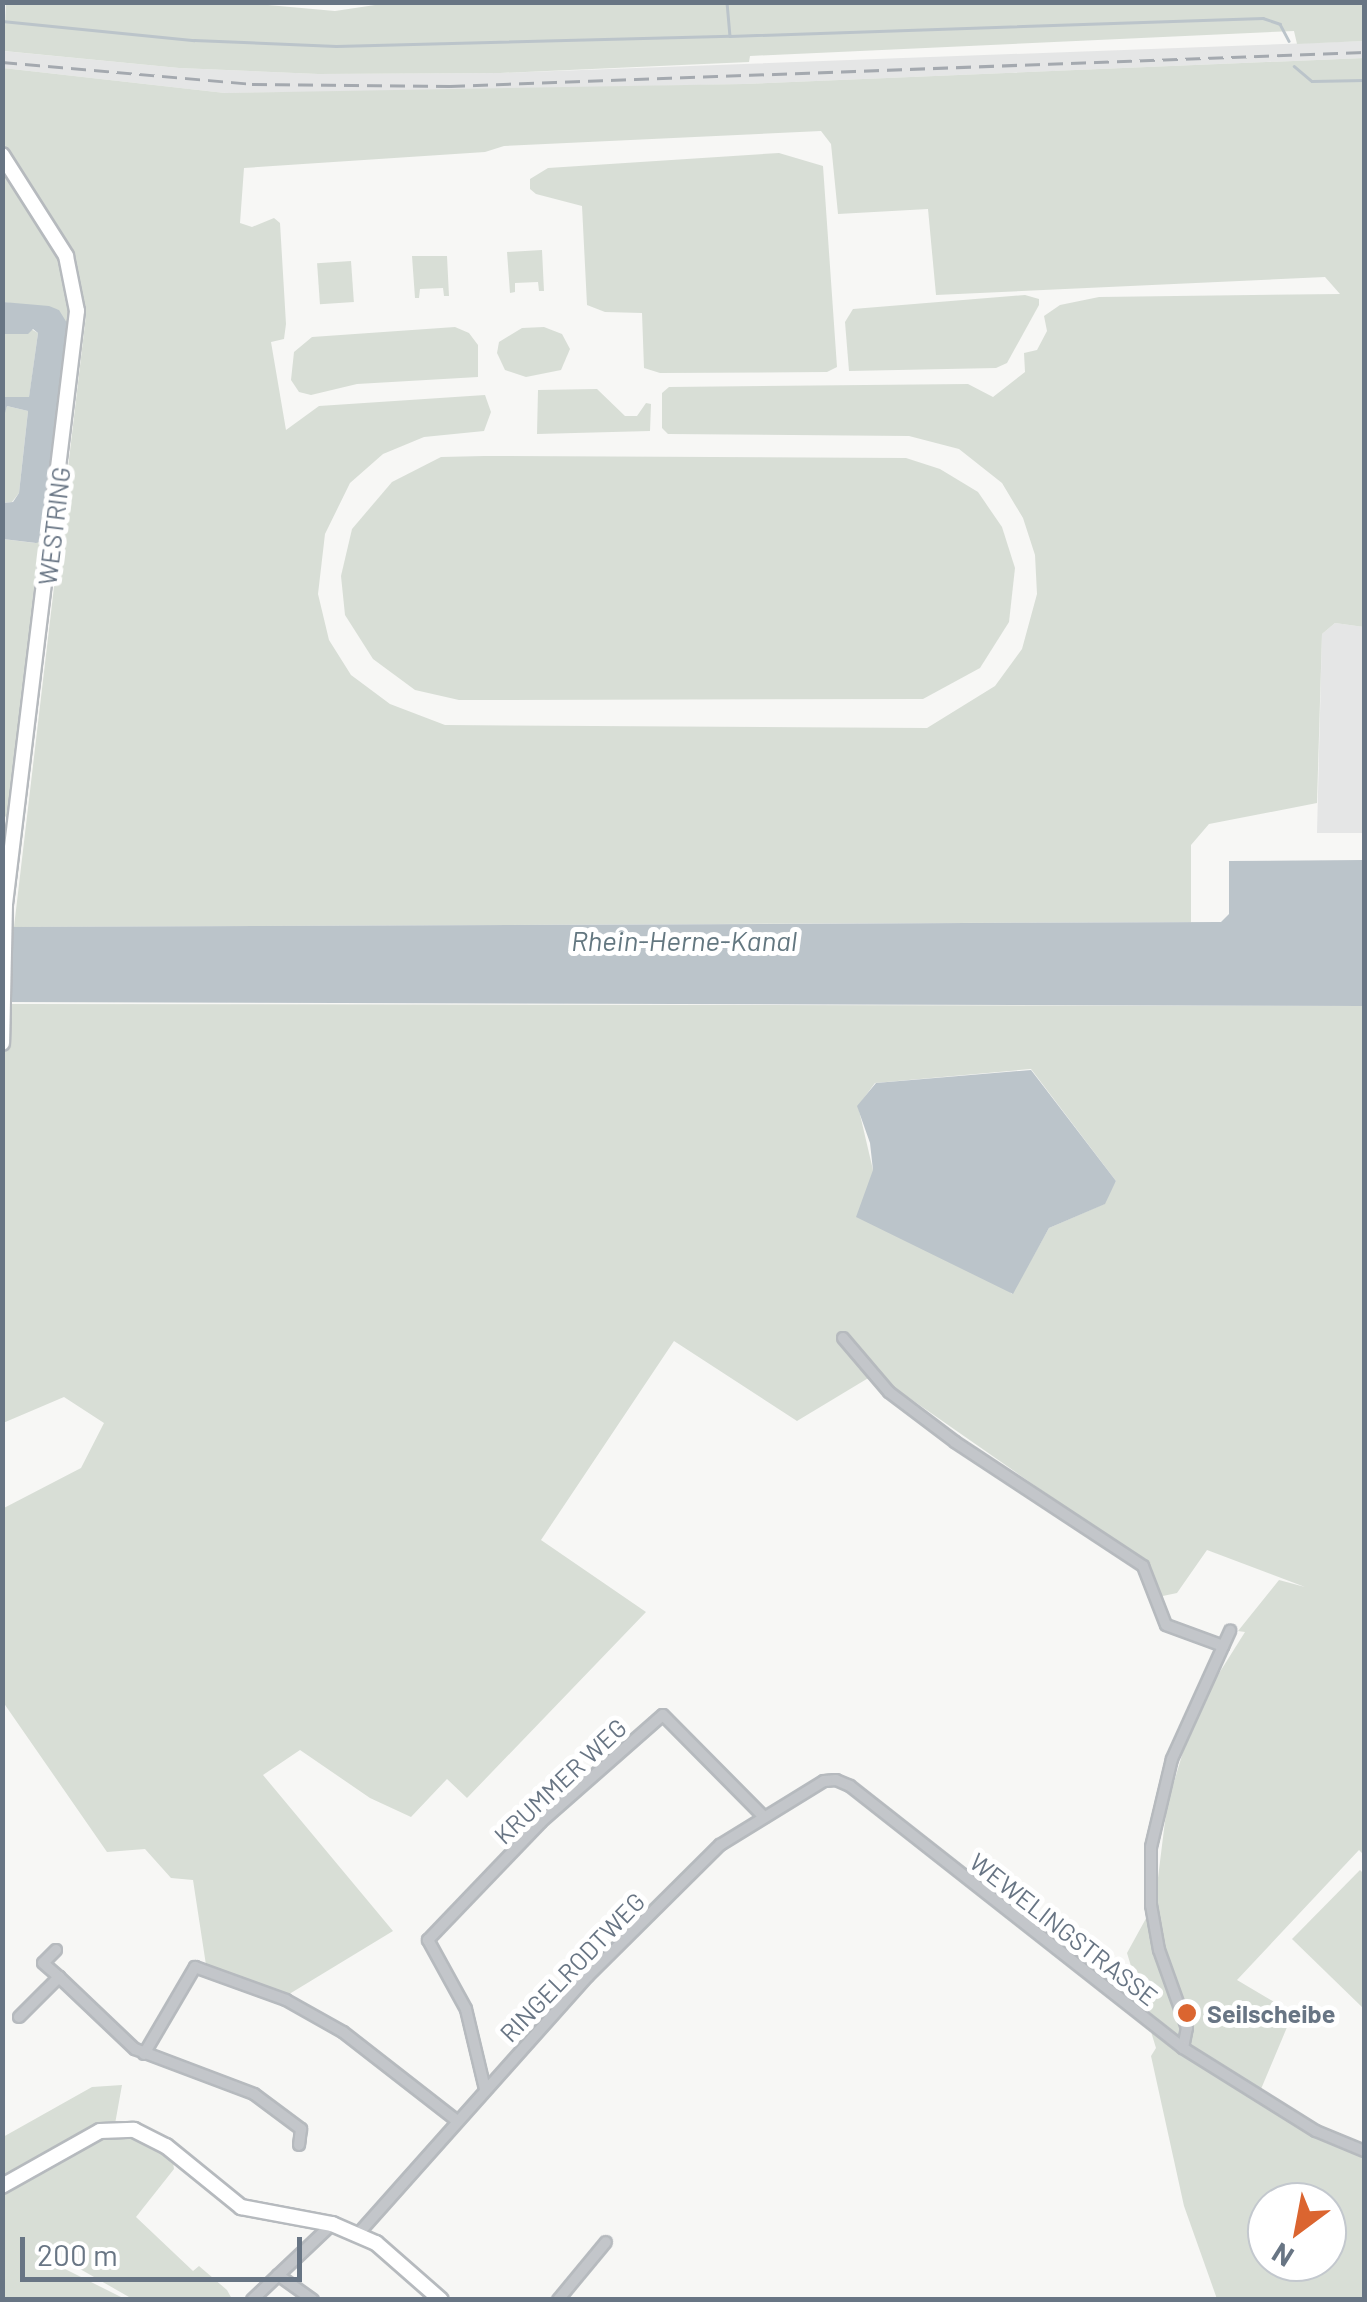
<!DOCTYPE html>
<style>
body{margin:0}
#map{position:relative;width:1367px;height:2302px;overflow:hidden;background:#f7f7f5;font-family:Barlow,sans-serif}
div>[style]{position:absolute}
.built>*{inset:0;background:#e5e6e6}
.green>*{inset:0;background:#d8ded6;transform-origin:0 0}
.water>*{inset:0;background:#bbc4ca}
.stream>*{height:2.5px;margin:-1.25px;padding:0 1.25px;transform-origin:1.25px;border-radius:1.25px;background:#bbc4ca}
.roads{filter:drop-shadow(2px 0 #b6babe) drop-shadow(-2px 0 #b6babe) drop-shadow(0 2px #b6babe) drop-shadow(0 -2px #b6babe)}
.street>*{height:10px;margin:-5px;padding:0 5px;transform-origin:5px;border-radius:5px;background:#c3c6ca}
.secondary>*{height:14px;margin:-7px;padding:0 7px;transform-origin:7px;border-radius:7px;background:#fff}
.rail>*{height:2.5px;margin-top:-1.25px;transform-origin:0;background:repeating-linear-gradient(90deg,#a4a9af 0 15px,transparent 0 23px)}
.dots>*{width:28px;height:28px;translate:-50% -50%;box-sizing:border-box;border:5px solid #fff;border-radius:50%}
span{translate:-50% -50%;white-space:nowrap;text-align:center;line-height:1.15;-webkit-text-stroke:10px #fff;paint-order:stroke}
.street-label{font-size:25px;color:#687584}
.poi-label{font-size:25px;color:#687584;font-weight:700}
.left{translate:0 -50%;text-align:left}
.water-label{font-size:28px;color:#637780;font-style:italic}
.frame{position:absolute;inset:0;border:5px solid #687584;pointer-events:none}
.north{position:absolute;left:1247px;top:2182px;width:100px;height:100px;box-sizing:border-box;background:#fff;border:2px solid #c3c8ce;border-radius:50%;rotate:212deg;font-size:28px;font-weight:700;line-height:40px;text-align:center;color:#687584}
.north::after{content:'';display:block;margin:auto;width:35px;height:45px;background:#db6530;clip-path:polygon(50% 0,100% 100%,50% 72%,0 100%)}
.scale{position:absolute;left:20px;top:2237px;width:282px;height:45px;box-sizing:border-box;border:5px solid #687584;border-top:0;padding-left:12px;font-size:30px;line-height:35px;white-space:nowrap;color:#687584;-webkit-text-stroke:8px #fff;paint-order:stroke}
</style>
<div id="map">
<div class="built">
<div style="clip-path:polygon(1364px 41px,1364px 58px,744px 84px,434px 91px,225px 93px,3px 68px,3px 51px,179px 68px,318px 74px,500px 73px)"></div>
<div style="clip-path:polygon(1335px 623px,1364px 627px,1364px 833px,1317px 833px,1322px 634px)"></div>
</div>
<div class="green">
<div style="clip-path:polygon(6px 2px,233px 2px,335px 11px,395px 2px,1364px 2px,1364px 41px,1297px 44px,1294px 31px,750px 56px,749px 62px,500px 73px,318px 74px,179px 68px,4px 51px)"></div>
<div style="clip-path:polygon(evenodd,1364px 58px,1364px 627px,1335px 623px,1322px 634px,1317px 803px,1209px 824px,1191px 845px,1191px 922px,14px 927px,86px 315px,66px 244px,7px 152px,3px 138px,3px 68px,225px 93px,744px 84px,1364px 58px,821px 131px,831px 144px,838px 214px,928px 209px,936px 295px,1325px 277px,1340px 294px,1099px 297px,1060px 305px,1044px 316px,1047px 331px,1037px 350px,1024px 353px,1025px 372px,993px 397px,968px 384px,669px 387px,662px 393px,662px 428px,668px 434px,909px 436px,959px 449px,1002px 483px,1023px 518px,1035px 555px,1037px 594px,1022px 649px,995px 686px,927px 728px,445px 725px,390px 704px,351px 675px,329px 640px,318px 594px,325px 534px,350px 483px,383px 454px,424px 437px,484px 431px,491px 412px,485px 395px,319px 406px,286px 430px,271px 342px,284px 339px,286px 324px,280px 223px,274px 218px,252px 227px,240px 223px,244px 168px,485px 152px,504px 146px,821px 131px)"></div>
<div style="clip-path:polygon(779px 153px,823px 166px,837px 367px,827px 372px,660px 373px,644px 368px,642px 313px,605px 312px,587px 305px,582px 206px,536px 194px,530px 189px,530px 179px,548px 168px)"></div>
<div style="clip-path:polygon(2px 167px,58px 251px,71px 311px,11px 809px,3px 820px,3px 539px,35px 543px,59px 310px,3px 302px)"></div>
<div style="clip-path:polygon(542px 250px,544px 291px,539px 291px,538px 282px,515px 283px,515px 292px,510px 293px,507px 252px)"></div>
<div style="clip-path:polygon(412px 256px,447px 256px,449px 296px,444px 296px,443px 288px,420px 289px,419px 298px,415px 298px)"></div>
<div style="left:351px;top:261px;width:41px;height:34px;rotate:86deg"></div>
<div style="clip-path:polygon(1025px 295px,1039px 299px,1039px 305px,1007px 363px,996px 368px,849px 371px,845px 322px,853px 309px)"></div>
<div style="clip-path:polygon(455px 327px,469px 333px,478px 345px,478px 377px,357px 384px,311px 395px,299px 392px,291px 380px,294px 352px,312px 337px)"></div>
<div style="clip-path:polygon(522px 328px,544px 327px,562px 334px,570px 349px,561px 370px,526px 377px,505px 370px,497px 353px,499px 342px)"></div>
<div style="clip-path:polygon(31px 329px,38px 333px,29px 398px,3px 397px,3px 334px,27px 334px)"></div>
<div style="clip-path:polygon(597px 389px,625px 416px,637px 416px,646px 403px,651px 404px,650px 431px,537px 434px,538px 390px)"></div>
<div style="clip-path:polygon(7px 406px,28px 411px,19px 493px,12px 502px,3px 503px,2px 420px)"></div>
<div style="clip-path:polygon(484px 456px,906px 458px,940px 469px,978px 492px,1002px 527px,1015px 568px,1009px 622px,980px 668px,923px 699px,459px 700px,415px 690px,373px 659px,345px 615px,341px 576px,352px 529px,392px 482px,441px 457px)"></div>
<div style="clip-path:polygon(evenodd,10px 1004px,1364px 1006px,1364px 1855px,1359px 1850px,1237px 1980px,1293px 2013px,1261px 2089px,1308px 2120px,1364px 2147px,1364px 2299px,1217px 2299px,1184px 2206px,1151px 2056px,1156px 2048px,1127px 1953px,1155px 1902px,1167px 1805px,1189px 1732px,1211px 1686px,1245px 1632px,1238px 1631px,1279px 1580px,1305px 1587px,1207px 1550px,1177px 1593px,1158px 1597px,1143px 1561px,875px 1374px,797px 1421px,674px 1341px,541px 1540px,646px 1612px,467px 1798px,447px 1779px,411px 1817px,370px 1798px,300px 1750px,263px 1775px,393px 1931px,286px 1996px,206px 1965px,193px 1880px,171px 1878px,145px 1849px,107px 1852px,3px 1702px,2px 1509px,81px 1468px,104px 1423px,64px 1397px,3px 1423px,2px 1029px,10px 1029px,10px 1004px,1031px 1069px,1116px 1181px,1104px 1204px,1049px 1228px,1012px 1294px,873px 1170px,858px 1106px,875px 1083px,1031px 1069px,10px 1004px,1267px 2202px,1327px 2202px,1327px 2262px,1267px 2262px,1267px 2202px)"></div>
<div style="clip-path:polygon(1360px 1870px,1364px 1874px,1364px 2009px,1292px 1939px)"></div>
<div style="clip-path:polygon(122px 2085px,115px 2124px,100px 2139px,131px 2137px,145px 2142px,173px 2162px,174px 2169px,136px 2217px,193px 2271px,199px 2266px,227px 2290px,232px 2299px,129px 2297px,52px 2253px,45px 2259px,125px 2299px,3px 2300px,3px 2137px,92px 2087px)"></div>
</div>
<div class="water">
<div style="clip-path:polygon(3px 302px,49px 306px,59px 310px,67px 323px,43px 541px,36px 543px,3px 539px,3px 503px,13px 502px,19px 493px,28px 411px,7px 406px,3px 420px,3px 380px,3px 397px,29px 397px,38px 333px,33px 329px,28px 334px,3px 334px)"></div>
<div style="clip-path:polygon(1364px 860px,1364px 1006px,3px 1002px,3px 927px,1221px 922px,1229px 914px,1229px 861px)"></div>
<div style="clip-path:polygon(1031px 1070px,1116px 1181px,1105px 1204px,1049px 1228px,1013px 1294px,856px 1217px,873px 1170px,870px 1143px,857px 1106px,876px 1083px)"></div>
</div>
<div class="stream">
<div style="left:727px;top:2px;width:34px;rotate:85deg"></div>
<div style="left:730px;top:36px;width:533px;rotate:-1.93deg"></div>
<div style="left:1263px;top:18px;width:18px;rotate:19deg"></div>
<div style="left:1280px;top:24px;width:19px;rotate:62deg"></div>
<div style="left:2px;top:21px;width:193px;rotate:5.7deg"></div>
<div style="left:194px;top:40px;width:142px;rotate:2.4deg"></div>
<div style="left:336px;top:46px;width:394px;rotate:-1.5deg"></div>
<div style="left:1294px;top:66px;width:23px;rotate:40deg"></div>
<div style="left:1312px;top:81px;width:52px;rotate:-1.1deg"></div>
</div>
<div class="roads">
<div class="street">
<div style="left:843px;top:1338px;width:71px;rotate:49.6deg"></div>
<div style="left:889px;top:1392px;width:83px;rotate:37.1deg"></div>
<div style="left:955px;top:1442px;width:225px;rotate:33.4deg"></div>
<div style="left:1143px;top:1566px;width:63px;rotate:68.7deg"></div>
<div style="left:1166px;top:1625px;width:61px;rotate:20.2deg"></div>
<div style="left:56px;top:1950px;width:18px;rotate:135deg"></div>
<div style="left:43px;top:1963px;width:21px;rotate:41deg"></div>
<div style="left:19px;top:2017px;width:57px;rotate:-45deg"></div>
<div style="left:59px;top:1977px;width:105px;rotate:43.5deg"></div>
<div style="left:135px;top:2049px;width:127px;rotate:20.7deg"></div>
<div style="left:254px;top:2094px;width:59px;rotate:36.7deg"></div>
<div style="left:301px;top:2129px;width:16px;rotate:97deg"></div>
<div style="left:1183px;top:2048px;width:20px;rotate:-79deg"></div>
<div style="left:1187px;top:2028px;width:83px;rotate:-109.7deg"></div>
<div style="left:1159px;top:1950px;width:46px;rotate:-100.1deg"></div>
<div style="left:1151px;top:1905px;width:58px;rotate:-90deg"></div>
<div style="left:1151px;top:1847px;width:90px;rotate:-76.6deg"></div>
<div style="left:1172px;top:1759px;width:141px;rotate:-65.6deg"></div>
<div style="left:144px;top:2054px;width:101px;rotate:-59.6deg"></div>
<div style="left:195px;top:1967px;width:97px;rotate:19.9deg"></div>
<div style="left:286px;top:2000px;width:65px;rotate:29.3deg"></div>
<div style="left:343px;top:2032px;width:143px;rotate:37.9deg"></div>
<div style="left:485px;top:2089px;width:82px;rotate:-103.4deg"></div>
<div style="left:466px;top:2009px;width:79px;rotate:-118.8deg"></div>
<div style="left:428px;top:1940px;width:163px;rotate:-46.2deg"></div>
<div style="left:541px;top:1822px;width:162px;rotate:-41.3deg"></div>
<div style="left:663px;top:1715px;width:144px;rotate:45.3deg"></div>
<div style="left:358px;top:2234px;width:346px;rotate:-48.3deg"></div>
<div style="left:588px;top:1976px;width:186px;rotate:-44.8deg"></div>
<div style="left:720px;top:1845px;width:122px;rotate:-31.6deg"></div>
<div style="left:824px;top:1781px;width:12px;rotate:-5deg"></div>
<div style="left:836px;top:1780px;width:15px;rotate:23deg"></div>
<div style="left:850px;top:1786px;width:424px;rotate:38.2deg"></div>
<div style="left:1183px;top:2048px;width:157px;rotate:32deg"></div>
<div style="left:1316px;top:2131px;width:52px;rotate:22.6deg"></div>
<div style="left:278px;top:2275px;width:43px;rotate:35.5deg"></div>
<div style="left:252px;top:2300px;width:110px;rotate:-43.5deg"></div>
<div style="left:558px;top:2300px;width:75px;rotate:-50.4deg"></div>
</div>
<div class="secondary">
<div style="left:2px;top:155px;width:120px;rotate:57.6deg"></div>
<div style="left:66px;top:256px;width:56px;rotate:78.7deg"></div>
<div style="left:77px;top:311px;width:597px;rotate:96.92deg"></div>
<div style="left:5px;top:904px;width:139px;rotate:91.2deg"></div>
<div style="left:2px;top:2186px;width:112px;rotate:-29.3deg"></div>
<div style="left:100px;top:2131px;width:34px;rotate:-2deg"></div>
<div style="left:134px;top:2130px;width:36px;rotate:27deg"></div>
<div style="left:166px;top:2146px;width:97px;rotate:39.1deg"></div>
<div style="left:241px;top:2207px;width:93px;rotate:10.6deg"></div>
<div style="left:332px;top:2224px;width:48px;rotate:23.4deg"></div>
<div style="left:376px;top:2243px;width:86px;rotate:41.2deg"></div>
</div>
</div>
<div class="rail">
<div style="left:2px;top:62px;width:251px;rotate:5deg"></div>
<div style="left:252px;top:84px;width:198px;rotate:0.6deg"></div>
<div style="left:450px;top:86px;width:915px;rotate:-2.13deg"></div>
</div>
<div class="dots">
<div style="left:1187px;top:2013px;background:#db6530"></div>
</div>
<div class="street-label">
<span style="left:54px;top:526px;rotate:-83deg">WESTRING</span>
<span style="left:560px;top:1781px;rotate:-43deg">KRUMMER WEG</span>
<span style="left:1064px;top:1929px;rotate:38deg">WEWELINGSTRASSE</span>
<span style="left:572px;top:1967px;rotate:-46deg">RINGELRODTWEG</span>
</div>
<div class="poi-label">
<span class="left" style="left:1207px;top:2013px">Seilscheibe</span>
</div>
<div class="water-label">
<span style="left:684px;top:940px">Rhein-Herne-Kanal</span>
</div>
<div class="frame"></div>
<div class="north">N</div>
<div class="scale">200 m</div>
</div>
